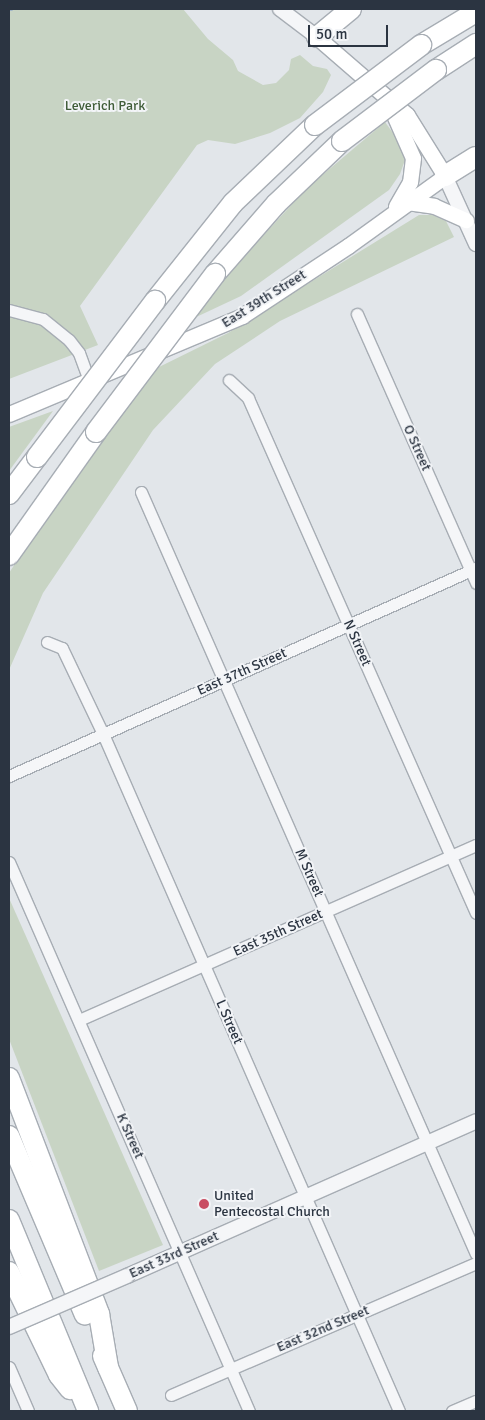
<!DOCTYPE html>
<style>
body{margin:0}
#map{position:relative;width:485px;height:1420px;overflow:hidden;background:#e2e6ea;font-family:Signika,sans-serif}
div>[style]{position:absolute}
.green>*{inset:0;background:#c8d4c4}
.stream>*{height:3px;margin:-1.5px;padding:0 1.5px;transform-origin:1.5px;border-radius:1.5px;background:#9fb4c8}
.roads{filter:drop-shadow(1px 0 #a7adb4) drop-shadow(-1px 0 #a7adb4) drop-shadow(0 1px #a7adb4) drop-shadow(0 -1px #a7adb4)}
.minor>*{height:11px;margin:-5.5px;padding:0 5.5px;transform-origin:5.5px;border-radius:5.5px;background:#f5f6f8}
.tertiary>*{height:14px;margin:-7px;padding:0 7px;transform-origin:7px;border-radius:7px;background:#f5f6f8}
.secondary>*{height:15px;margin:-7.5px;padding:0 7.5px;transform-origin:7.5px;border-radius:7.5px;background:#fff}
.motorway>*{height:20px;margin:-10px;padding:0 10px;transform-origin:10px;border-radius:10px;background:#fff}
.bridges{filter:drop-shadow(1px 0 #a7adb4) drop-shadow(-1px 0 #a7adb4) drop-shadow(0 1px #a7adb4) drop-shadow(0 -1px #a7adb4)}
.tertiary-bridge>*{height:14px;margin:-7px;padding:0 7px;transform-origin:7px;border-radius:7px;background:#f5f6f8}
.motorway-bridge>*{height:20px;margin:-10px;padding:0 10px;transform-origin:10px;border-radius:10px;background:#fff}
.dots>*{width:14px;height:14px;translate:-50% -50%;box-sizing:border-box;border:2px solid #f2f4f7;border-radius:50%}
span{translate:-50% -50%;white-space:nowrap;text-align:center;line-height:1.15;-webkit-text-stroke:4px #f2f4f7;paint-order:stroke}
.park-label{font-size:14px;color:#405d39}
.street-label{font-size:14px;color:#2b3441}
.poi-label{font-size:14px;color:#2b3441}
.left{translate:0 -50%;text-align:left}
.frame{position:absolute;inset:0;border:10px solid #2b3441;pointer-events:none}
.scale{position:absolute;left:308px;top:25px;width:80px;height:22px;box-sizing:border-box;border:2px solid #2b3441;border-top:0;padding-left:6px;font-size:15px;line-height:18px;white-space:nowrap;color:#2b3441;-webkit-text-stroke:4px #f2f4f7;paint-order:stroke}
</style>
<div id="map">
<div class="green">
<div style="clip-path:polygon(9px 9px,183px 9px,208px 39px,233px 60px,238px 71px,263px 85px,276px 83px,289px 70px,291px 59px,300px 55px,313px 66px,327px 69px,331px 75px,323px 92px,300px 118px,270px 133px,235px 144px,208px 140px,197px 145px,80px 306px,98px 345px,9px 379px)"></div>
<div style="clip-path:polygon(385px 122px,396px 137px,405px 160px,400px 174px,389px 190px,241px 296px,192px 319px,225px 277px,307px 188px)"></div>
<div style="clip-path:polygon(419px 215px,433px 215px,446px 221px,454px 237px,280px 321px,215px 364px,153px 430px,43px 593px,9px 670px,9px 573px,64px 489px,157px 368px,228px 333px)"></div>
<div style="clip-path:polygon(53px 411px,9px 471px,9px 427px)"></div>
<div style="clip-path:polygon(9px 898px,163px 1245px,99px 1271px,9px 1039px)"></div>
</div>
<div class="stream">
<div style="left:9px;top:9px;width:2px"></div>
</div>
<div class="roads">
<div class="minor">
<div style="left:9px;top:310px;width:35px;rotate:15deg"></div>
<div style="left:43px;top:319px;width:33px;rotate:39deg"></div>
<div style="left:69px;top:340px;width:16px;rotate:52deg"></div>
<div style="left:79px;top:353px;width:30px;rotate:70deg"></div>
<div style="left:357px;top:314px;width:294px;rotate:66.1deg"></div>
<div style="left:229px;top:380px;width:26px;rotate:43deg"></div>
<div style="left:248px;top:398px;width:563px;rotate:66.12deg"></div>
<div style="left:141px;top:492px;width:832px;rotate:66.27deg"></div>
<div style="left:47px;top:642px;width:16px;rotate:22deg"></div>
<div style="left:62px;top:648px;width:95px;rotate:64.5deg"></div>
<div style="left:103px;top:734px;width:739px;rotate:66.38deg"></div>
<div style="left:9px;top:776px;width:511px;rotate:-24.01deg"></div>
<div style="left:9px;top:862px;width:599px;rotate:66.39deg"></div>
<div style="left:79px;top:1020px;width:434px;rotate:-23.8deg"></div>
<div style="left:9px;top:1367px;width:48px;rotate:66.6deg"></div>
<div style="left:171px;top:1395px;width:332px;rotate:-23.4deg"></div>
<div style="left:452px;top:1411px;width:26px;rotate:-23deg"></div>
</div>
<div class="tertiary">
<div style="left:280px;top:9px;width:46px;rotate:37.1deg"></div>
<div style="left:445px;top:176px;width:75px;rotate:65.5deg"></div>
<div style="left:127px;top:1276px;width:382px;rotate:-23.9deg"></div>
</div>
<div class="secondary">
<div style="left:387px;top:99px;width:64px;rotate:66.2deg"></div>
<div style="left:413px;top:158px;width:24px;rotate:97deg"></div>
<div style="left:410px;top:182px;width:28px;rotate:120deg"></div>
<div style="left:407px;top:202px;width:27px;rotate:8deg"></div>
<div style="left:434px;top:206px;width:35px;rotate:24deg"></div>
<div style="left:9px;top:414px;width:253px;rotate:-22.8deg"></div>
<div style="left:242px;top:316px;width:127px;rotate:-33.4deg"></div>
<div style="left:348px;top:246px;width:120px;rotate:-35.8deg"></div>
<div style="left:445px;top:176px;width:72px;rotate:-121.9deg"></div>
<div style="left:407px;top:115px;width:119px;rotate:-139.1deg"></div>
</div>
<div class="motorway">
<div style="left:317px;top:37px;width:44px;rotate:-39.5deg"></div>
<div style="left:421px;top:45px;width:64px;rotate:-31deg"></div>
<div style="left:436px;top:70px;width:48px;rotate:-33deg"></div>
<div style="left:445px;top:176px;width:36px;rotate:-32deg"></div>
<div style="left:215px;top:274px;width:93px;rotate:-48.9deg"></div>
<div style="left:276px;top:204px;width:91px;rotate:-43.7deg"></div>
<div style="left:155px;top:301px;width:125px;rotate:-51.5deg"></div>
<div style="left:233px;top:203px;width:113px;rotate:-43.6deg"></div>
<div style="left:9px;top:494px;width:46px;rotate:-52.9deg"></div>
<div style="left:9px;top:555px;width:151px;rotate:-54.7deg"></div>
<div style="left:9px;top:1078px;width:253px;rotate:69.1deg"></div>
<div style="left:99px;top:1314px;width:54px;rotate:80.4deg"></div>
<div style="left:9px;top:1136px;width:194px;rotate:67deg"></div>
<div style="left:9px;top:1220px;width:207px;rotate:67.5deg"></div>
<div style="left:9px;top:1272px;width:114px;rotate:64.1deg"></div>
<div style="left:59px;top:1375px;width:18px;rotate:52deg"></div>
<div style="left:103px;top:1356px;width:60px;rotate:66.4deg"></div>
</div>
</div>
<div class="bridges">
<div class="tertiary-bridge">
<div style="left:9px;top:1327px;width:129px;rotate:-23.4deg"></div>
</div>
<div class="motorway-bridge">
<div style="left:315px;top:125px;width:133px;rotate:-37deg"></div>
<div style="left:342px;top:141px;width:118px;rotate:-37.1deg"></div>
<div style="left:96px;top:432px;width:198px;rotate:-53deg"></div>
<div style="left:37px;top:457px;width:196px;rotate:-52.9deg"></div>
</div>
</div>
<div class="dots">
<div style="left:204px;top:1204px;background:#c94e63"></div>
</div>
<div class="park-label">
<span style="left:105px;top:106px">Leverich Park</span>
</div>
<div class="street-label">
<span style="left:264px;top:299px;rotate:-32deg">East 39th Street</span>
<span style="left:417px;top:448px;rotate:66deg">O Street</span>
<span style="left:357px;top:643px;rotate:66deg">N Street</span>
<span style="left:242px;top:672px;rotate:-24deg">East 37th Street</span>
<span style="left:309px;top:873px;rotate:66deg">M Street</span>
<span style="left:278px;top:933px;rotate:-24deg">East 35th Street</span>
<span style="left:229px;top:1022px;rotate:66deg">L Street</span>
<span style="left:130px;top:1136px;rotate:66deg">K Street</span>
<span style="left:174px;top:1255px;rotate:-24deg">East 33rd Street</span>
<span style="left:323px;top:1329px;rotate:-23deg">East 32nd Street</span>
</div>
<div class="poi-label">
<span class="left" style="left:214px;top:1204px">United<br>Pentecostal Church</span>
</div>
<div class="frame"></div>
<div class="scale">50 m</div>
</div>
